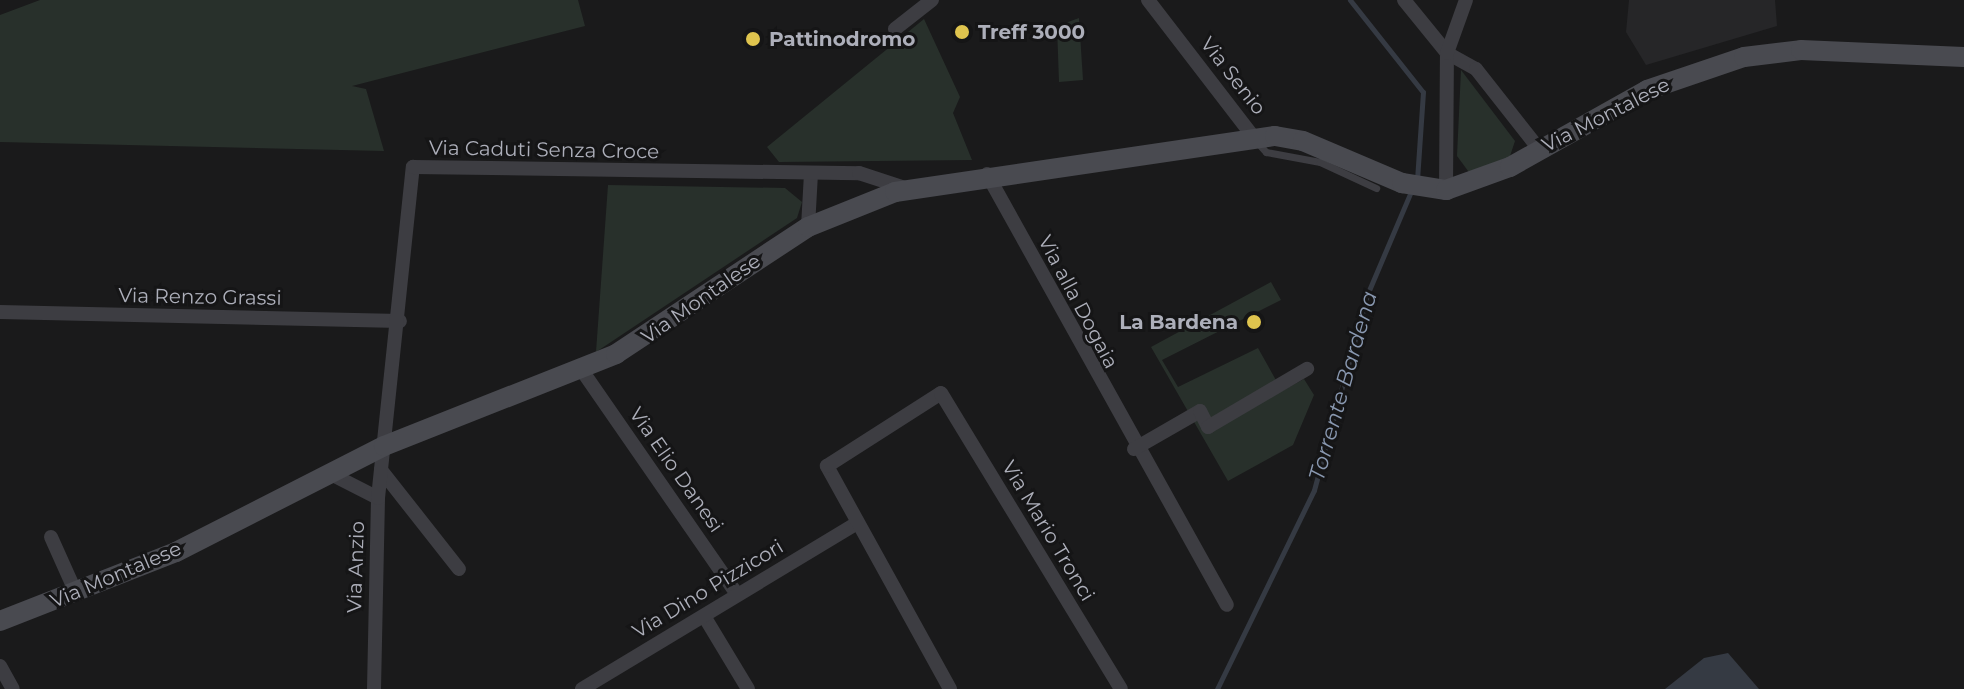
<!DOCTYPE html>
<style>
body{margin:0}
#map{position:relative;width:1964px;height:689px;overflow:hidden;background:#1a1a1b;font-family:Montserrat,sans-serif}
div>[style]{position:absolute}
.built>*{inset:0;background:#262628}
.green>*{inset:0;background:#28302b}
.water>*{inset:0;background:#353a43}
.stream>*{height:5px;margin:-2.5px;padding:0 2.5px;transform-origin:2.5px;border-radius:2.5px;background:#353a43}
.lane>*{height:7px;margin:-3.5px;padding:0 3.5px;transform-origin:3.5px;border-radius:3.5px;background:#3d3d42}
.street>*{height:14px;margin:-7px;padding:0 7px;transform-origin:7px;border-radius:7px;background:#3d3d42}
.secondary>*{height:20px;margin:-10px;padding:0 10px;transform-origin:10px;border-radius:10px;background:#494a50}
.dots>*{width:22px;height:22px;translate:-50% -50%;box-sizing:border-box;border:4px solid #151516;border-radius:50%}
span{translate:-50% -50%;white-space:nowrap;text-align:center;line-height:1.15;-webkit-text-stroke:6px #151516;paint-order:stroke}
.poi-label{font-size:20px;color:#adafba;font-weight:700}
.left{translate:0 -50%;text-align:left}
.right{translate:-100% -50%;text-align:right}
.street-label{font-size:20px;color:#adafba}
.water-label{font-size:22px;color:#8998b0;font-style:italic}
</style>
<div id="map">
<div class="built">
<div style="clip-path:polygon(1629px 0,1775px 0,1777px 26px,1646px 65px,1626px 32px)"></div>
</div>
<div class="green">
<div style="clip-path:polygon(40px 0,578px 0,585px 26px,352px 86px,366px 89px,384px 151px,0 142px,0 15px)"></div>
<div style="clip-path:polygon(1079px 18px,1083px 80px,1059px 82px,1057px 26px)"></div>
<div style="clip-path:polygon(924px 19px,960px 97px,953px 113px,972px 160px,779px 162px,767px 147px)"></div>
<div style="clip-path:polygon(1461px 70px,1515px 141px,1510px 156px,1471px 175px,1457px 156px)"></div>
<div style="clip-path:polygon(608px 185px,785px 188px,802px 202px,797px 218px,596px 352px)"></div>
<div style="clip-path:polygon(1271px 282px,1281px 300px,1162px 360px,1178px 387px,1258px 348px,1282px 391px,1304px 379px,1314px 395px,1293px 445px,1228px 481px,1151px 347px)"></div>
</div>
<div class="water">
<div style="clip-path:polygon(1728px 653px,1759px 689px,1665px 689px,1704px 658px)"></div>
</div>
<div class="stream">
<div style="left:1350px;top:0;width:117px;rotate:51.6deg"></div>
<div style="left:1423px;top:92px;width:89px;rotate:93.9deg"></div>
<div style="left:1217px;top:689px;width:221px;rotate:-64deg"></div>
<div style="left:1314px;top:490px;width:202px;rotate:-74.8deg"></div>
<div style="left:1367px;top:295px;width:115px;rotate:-67deg"></div>
</div>
<div class="lane">
<div style="left:1256px;top:141px;width:15px;rotate:48deg"></div>
<div style="left:1266px;top:152px;width:55px;rotate:10.5deg"></div>
<div style="left:1320px;top:162px;width:62px;rotate:24.9deg"></div>
</div>
<div class="street">
<div style="left:1148px;top:0;width:175px;rotate:52.4deg"></div>
<div style="left:1404px;top:0;width:68px;rotate:50.9deg"></div>
<div style="left:1447px;top:53px;width:33px;rotate:29deg"></div>
<div style="left:1476px;top:69px;width:102px;rotate:51.8deg"></div>
<div style="left:895px;top:29px;width:47px;rotate:-38.1deg"></div>
<div style="left:987px;top:174px;width:493px;rotate:60.9deg"></div>
<div style="left:1446px;top:190px;width:137px;rotate:-89.6deg"></div>
<div style="left:1447px;top:53px;width:56px;rotate:-70.3deg"></div>
<div style="left:808px;top:227px;width:53px;rotate:-86.8deg"></div>
<div style="left:0;top:312px;width:400px;rotate:1.3deg"></div>
<div style="left:581px;top:369px;width:274px;rotate:55.3deg"></div>
<div style="left:1134px;top:449px;width:76px;rotate:-29.9deg"></div>
<div style="left:1200px;top:411px;width:18px;rotate:63deg"></div>
<div style="left:1208px;top:427px;width:115px;rotate:-30.4deg"></div>
<div style="left:381px;top:470px;width:126px;rotate:51.8deg"></div>
<div style="left:329px;top:473px;width:55px;rotate:27deg"></div>
<div style="left:51px;top:537px;width:61px;rotate:65.9deg"></div>
<div style="left:704px;top:616px;width:85px;rotate:58.9deg"></div>
<div style="left:0;top:666px;width:26px;rotate:61deg"></div>
<div style="left:374px;top:689px;width:191px;rotate:-88.8deg"></div>
<div style="left:378px;top:498px;width:333px;rotate:-84deg"></div>
<div style="left:413px;top:167px;width:446px;rotate:0.8deg"></div>
<div style="left:859px;top:173px;width:52px;rotate:18.1deg"></div>
<div style="left:582px;top:689px;width:319px;rotate:-31.1deg"></div>
<div style="left:950px;top:689px;width:255px;rotate:-118.9deg"></div>
<div style="left:827px;top:466px;width:135px;rotate:-32.6deg"></div>
<div style="left:941px;top:393px;width:346px;rotate:58.7deg"></div>
</div>
<div class="secondary">
<div style="left:0;top:621px;width:189px;rotate:-21.4deg"></div>
<div style="left:176px;top:552px;width:233px;rotate:-27deg"></div>
<div style="left:384px;top:446px;width:250px;rotate:-21.6deg"></div>
<div style="left:616px;top:354px;width:230px;rotate:-33.5deg"></div>
<div style="left:808px;top:227px;width:94px;rotate:-21.9deg"></div>
<div style="left:895px;top:192px;width:384px;rotate:-8.4deg"></div>
<div style="left:1275px;top:136px;width:28px;rotate:10deg"></div>
<div style="left:1303px;top:141px;width:108px;rotate:23deg"></div>
<div style="left:1402px;top:183px;width:45px;rotate:9deg"></div>
<div style="left:1446px;top:190px;width:68px;rotate:-19.8deg"></div>
<div style="left:1510px;top:167px;width:157px;rotate:-29.3deg"></div>
<div style="left:1647px;top:90px;width:102px;rotate:-18.8deg"></div>
<div style="left:1744px;top:57px;width:57px;rotate:-7deg"></div>
<div style="left:1801px;top:50px;width:163px;rotate:2.5deg"></div>
</div>
<div class="dots">
<div style="left:962px;top:32px;background:#dfc44e"></div>
<div style="left:753px;top:39px;background:#dfc44e"></div>
<div style="left:1254px;top:322px;background:#dfc44e"></div>
</div>
<div class="poi-label">
<span class="left" style="left:978px;top:32px">Treff 3000</span>
<span class="left" style="left:769px;top:39px">Pattinodromo</span>
<span class="right" style="left:1238px;top:322px">La Bardena</span>
</div>
<div class="street-label">
<span style="left:1233px;top:76px;rotate:52deg">Via Senio</span>
<span style="left:1606px;top:115px;rotate:-27deg">Via Montalese</span>
<span style="left:544px;top:150px;rotate:1deg">Via Caduti Senza Croce</span>
<span style="left:200px;top:297px;rotate:1deg">Via Renzo Grassi</span>
<span style="left:701px;top:299px;rotate:-35deg">Via Montalese</span>
<span style="left:1078px;top:302px;rotate:62deg">Via alla Dogaia</span>
<span style="left:676px;top:470px;rotate:55deg">Via Elio Danesi</span>
<span style="left:1048px;top:531px;rotate:59deg">Via Mario Tronci</span>
<span style="left:356px;top:567px;rotate:-88deg">Via Anzio</span>
<span style="left:116px;top:575px;rotate:-23deg">Via Montalese</span>
<span style="left:708px;top:589px;rotate:-31deg">Via Dino Pizzicori</span>
</div>
<div class="water-label">
<span style="left:1343px;top:386px;rotate:-74deg">Torrente Bardena</span>
</div>
</div>
